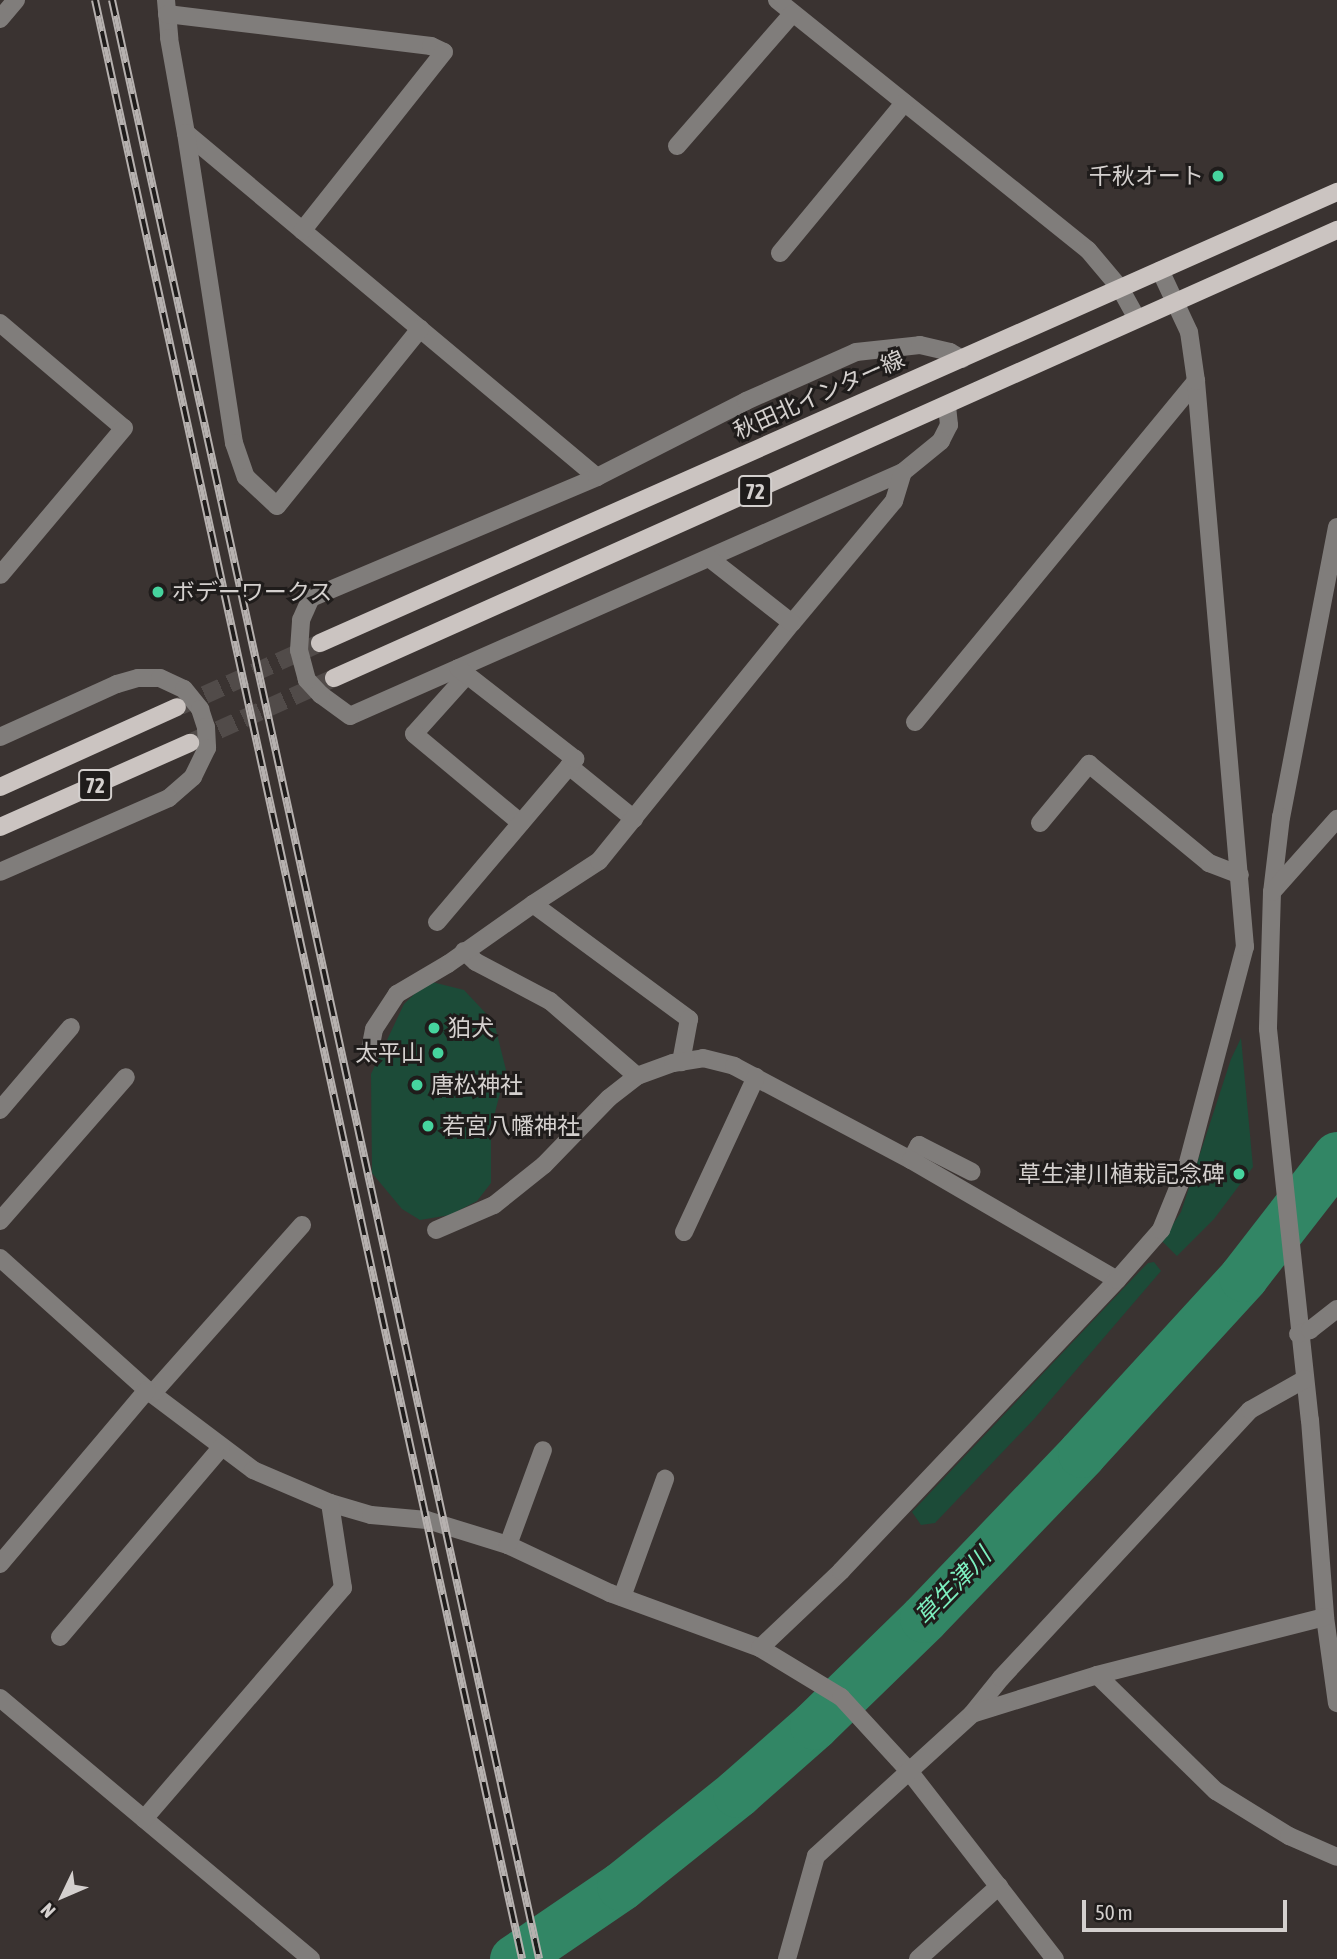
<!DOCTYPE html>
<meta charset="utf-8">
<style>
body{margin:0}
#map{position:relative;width:1337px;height:1959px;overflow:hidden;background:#3a3331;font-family:"Asap Condensed","Noto Sans JP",sans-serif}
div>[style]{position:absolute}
.green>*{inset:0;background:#1c4b38}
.river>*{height:49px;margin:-24.5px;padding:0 24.5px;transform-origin:24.5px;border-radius:24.5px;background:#328665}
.major-tunnel>*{height:18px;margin-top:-9px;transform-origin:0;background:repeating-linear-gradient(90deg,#514b49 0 18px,transparent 0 27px)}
.minor>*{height:18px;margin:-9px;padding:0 9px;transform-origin:9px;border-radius:9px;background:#807d7b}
.major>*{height:18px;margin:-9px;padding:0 9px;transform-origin:9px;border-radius:9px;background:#cbc4c1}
.rail>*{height:8px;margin-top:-4px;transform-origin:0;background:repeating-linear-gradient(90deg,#1f1c1b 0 16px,#b6b1af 0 32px);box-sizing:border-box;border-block:2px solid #b6b1af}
.dots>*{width:19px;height:19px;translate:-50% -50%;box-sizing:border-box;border:4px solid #1f1c1b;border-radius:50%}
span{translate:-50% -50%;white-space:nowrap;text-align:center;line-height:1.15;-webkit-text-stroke:6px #1f1c1b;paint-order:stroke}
.shield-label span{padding:2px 5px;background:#1f1c1b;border:2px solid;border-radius:5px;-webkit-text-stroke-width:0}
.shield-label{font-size:21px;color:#d4d0ce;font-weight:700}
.poi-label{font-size:23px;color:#d4d0ce}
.right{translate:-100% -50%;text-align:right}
.left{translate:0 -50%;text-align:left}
.street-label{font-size:23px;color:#d4d0ce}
.water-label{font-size:24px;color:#7defbf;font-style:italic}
.north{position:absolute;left:28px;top:1861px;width:70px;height:70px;-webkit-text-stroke:5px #1f1c1b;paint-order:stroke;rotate:226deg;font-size:19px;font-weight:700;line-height:28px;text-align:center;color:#d4d0ce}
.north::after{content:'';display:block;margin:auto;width:24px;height:32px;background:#d4d0ce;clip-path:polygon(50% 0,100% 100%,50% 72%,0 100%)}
.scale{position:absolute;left:1082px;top:1900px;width:205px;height:32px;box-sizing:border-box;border:4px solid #d4d0ce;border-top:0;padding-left:9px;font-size:21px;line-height:24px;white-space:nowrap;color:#d4d0ce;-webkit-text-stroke:5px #1f1c1b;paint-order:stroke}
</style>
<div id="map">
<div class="green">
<div style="clip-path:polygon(428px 981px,464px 990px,494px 1022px,506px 1070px,491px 1128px,491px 1183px,477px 1201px,450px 1215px,420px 1220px,402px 1209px,372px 1173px,371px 1074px,404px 1004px)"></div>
<div style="clip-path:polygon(1241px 1038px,1253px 1167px,1214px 1219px,1177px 1256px,1162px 1241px,1181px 1212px,1231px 1059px)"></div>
<div style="clip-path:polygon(1154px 1262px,1161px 1271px,1035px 1418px,935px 1523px,921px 1525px,912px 1512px,1139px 1272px,1148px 1263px)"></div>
</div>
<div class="river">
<div style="left:514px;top:1959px;width:130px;rotate:-34.3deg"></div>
<div style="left:621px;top:1886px;width:149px;rotate:-38.7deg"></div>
<div style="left:737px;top:1793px;width:103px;rotate:-41.4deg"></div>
<div style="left:814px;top:1725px;width:153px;rotate:-44.2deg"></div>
<div style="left:924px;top:1618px;width:228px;rotate:-46.2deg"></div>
<div style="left:1082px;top:1453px;width:239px;rotate:-47.5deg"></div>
<div style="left:1243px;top:1277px;width:153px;rotate:-52.2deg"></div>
</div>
<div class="major-tunnel">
<div style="left:180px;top:706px;width:154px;rotate:-24.2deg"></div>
<div style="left:194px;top:741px;width:154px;rotate:-24.2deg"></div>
</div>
<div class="minor">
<div style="left:166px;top:0;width:38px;rotate:85deg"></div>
<div style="left:169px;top:38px;width:97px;rotate:79.9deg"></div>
<div style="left:186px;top:133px;width:536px;rotate:39.93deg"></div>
<div style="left:777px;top:0;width:399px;rotate:38.8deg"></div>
<div style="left:1088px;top:250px;width:50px;rotate:49.9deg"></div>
<div style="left:1120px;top:288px;width:35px;rotate:61deg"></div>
<div style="left:167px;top:14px;width:266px;rotate:6.9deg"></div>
<div style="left:431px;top:46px;width:14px;rotate:25deg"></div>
<div style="left:444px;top:52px;width:228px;rotate:128.4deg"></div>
<div style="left:0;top:19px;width:25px;rotate:-50deg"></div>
<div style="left:186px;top:133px;width:314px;rotate:81.2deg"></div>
<div style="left:234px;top:443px;width:36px;rotate:71deg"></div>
<div style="left:246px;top:477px;width:42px;rotate:43.1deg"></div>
<div style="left:277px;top:506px;width:228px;rotate:-51.1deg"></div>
<div style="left:677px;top:146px;width:176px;rotate:-48.9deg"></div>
<div style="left:780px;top:253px;width:195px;rotate:-50.4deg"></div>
<div style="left:0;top:323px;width:162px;rotate:40.3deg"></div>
<div style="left:124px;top:428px;width:192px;rotate:130.1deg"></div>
<div style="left:947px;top:406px;width:19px;rotate:84deg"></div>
<div style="left:949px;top:425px;width:18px;rotate:117deg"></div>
<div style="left:941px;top:441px;width:49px;rotate:140.8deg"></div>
<div style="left:903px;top:472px;width:604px;rotate:156.19deg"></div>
<div style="left:350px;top:716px;width:36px;rotate:-144deg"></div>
<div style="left:321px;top:695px;width:21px;rotate:-133deg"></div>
<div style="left:307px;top:680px;width:31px;rotate:-105deg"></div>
<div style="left:299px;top:650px;width:30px;rotate:-86deg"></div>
<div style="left:301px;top:620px;width:24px;rotate:-66deg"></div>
<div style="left:311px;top:598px;width:311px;rotate:-22.9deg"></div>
<div style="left:597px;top:477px;width:167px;rotate:-27deg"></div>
<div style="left:746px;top:401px;width:120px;rotate:-24deg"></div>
<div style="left:856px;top:352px;width:64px;rotate:-6.2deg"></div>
<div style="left:920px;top:345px;width:31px;rotate:13deg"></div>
<div style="left:950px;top:352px;width:14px;rotate:30deg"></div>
<div style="left:1337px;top:527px;width:295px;rotate:100.9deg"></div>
<div style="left:1281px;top:817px;width:76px;rotate:96.8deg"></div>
<div style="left:1272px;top:892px;width:137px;rotate:91.7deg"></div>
<div style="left:1268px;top:1029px;width:393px;rotate:83.9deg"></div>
<div style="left:1310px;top:1420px;width:198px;rotate:85.6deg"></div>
<div style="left:1325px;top:1617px;width:87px;rotate:82.1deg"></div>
<div style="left:792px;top:623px;width:159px;rotate:-50.1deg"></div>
<div style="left:894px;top:501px;width:30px;rotate:-73deg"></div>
<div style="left:467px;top:675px;width:79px;rotate:131.9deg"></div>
<div style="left:414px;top:734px;width:139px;rotate:39.8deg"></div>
<div style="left:915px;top:722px;width:442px;rotate:-50.5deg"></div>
<div style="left:0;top:737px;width:128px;rotate:-24.4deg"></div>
<div style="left:117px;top:684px;width:22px;rotate:-16deg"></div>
<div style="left:138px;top:678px;width:22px"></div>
<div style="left:160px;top:678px;width:26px;rotate:25deg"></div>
<div style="left:184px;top:689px;width:26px;rotate:51deg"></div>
<div style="left:200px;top:709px;width:19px;rotate:72deg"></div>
<div style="left:206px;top:727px;width:21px;rotate:87deg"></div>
<div style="left:207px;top:748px;width:32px;rotate:116deg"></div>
<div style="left:193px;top:777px;width:32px;rotate:139deg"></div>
<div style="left:169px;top:798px;width:184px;rotate:156.4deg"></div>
<div style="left:569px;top:766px;width:84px;rotate:39.2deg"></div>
<div style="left:1040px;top:823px;width:77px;rotate:-50.3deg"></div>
<div style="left:1089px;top:764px;width:156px;rotate:39.5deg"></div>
<div style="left:1209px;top:863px;width:33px;rotate:21deg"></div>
<div style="left:1272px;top:892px;width:98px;rotate:-48.3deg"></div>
<div style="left:533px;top:904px;width:79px;rotate:-33.1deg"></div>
<div style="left:599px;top:861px;width:306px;rotate:-51deg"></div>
<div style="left:792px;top:623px;width:105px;rotate:-141.9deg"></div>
<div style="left:437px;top:922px;width:214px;rotate:-49.7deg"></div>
<div style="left:575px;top:759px;width:148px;rotate:-142.1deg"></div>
<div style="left:464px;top:951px;width:16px;rotate:43deg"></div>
<div style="left:476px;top:962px;width:84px;rotate:27.8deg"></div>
<div style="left:550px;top:1001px;width:115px;rotate:40.8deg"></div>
<div style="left:369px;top:1055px;width:26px;rotate:-79deg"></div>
<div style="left:374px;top:1029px;width:42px;rotate:-56.7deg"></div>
<div style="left:397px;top:994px;width:59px;rotate:-30.5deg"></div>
<div style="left:448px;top:964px;width:104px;rotate:-35.2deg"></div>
<div style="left:533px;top:904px;width:194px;rotate:36.4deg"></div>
<div style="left:689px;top:1019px;width:44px;rotate:100.5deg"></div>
<div style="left:0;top:1110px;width:109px;rotate:-49.5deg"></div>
<div style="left:911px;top:1160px;width:17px;rotate:-62deg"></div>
<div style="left:919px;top:1145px;width:59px;rotate:27deg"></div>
<div style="left:0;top:1221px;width:191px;rotate:-48.8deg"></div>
<div style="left:436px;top:1230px;width:63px;rotate:-23.3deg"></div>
<div style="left:494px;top:1205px;width:64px;rotate:-38.7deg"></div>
<div style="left:544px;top:1165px;width:93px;rotate:-45.9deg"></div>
<div style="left:609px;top:1098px;width:36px;rotate:-38deg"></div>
<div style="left:637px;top:1076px;width:38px;rotate:-20deg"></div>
<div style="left:673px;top:1063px;width:30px;rotate:-9deg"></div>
<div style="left:703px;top:1058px;width:32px;rotate:14deg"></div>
<div style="left:734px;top:1066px;width:200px;rotate:28deg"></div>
<div style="left:911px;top:1160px;width:238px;rotate:30.2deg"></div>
<div style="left:684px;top:1232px;width:171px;rotate:-65.1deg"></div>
<div style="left:0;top:1258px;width:198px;rotate:41.9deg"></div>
<div style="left:147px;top:1390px;width:133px;rotate:37deg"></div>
<div style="left:253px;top:1470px;width:84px;rotate:23.2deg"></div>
<div style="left:330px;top:1503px;width:43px;rotate:16.3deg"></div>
<div style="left:371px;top:1515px;width:56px;rotate:5.1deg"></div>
<div style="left:427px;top:1520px;width:85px;rotate:17.2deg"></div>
<div style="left:508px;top:1545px;width:113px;rotate:25.2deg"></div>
<div style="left:610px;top:1593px;width:160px;rotate:20.1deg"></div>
<div style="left:760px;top:1648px;width:95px;rotate:31.2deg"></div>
<div style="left:841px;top:1697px;width:100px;rotate:47.4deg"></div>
<div style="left:909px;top:1771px;width:238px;rotate:52.2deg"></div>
<div style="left:1298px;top:1334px;width:13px;rotate:-18deg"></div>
<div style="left:1310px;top:1330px;width:34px;rotate:-38deg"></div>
<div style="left:152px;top:1394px;width:226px;rotate:-48.4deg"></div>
<div style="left:508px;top:1545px;width:101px;rotate:-69.8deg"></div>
<div style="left:0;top:1564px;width:228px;rotate:-49.8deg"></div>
<div style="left:622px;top:1597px;width:126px;rotate:-70deg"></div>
<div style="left:60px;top:1637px;width:248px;rotate:-49.6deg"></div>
<div style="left:760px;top:1648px;width:112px;rotate:-43.5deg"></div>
<div style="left:841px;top:1571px;width:401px;rotate:-46.5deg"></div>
<div style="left:1117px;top:1280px;width:67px;rotate:-48.7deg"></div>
<div style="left:1161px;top:1230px;width:69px;rotate:-67.9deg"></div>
<div style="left:1187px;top:1166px;width:227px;rotate:-75.2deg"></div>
<div style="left:1245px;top:947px;width:568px;rotate:-94.95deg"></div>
<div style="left:1196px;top:381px;width:49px;rotate:-98.1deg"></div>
<div style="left:1189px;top:332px;width:68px;rotate:-115.1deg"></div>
<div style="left:1097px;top:1675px;width:166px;rotate:44.3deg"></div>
<div style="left:1216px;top:1791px;width:86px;rotate:31.7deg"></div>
<div style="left:1289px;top:1836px;width:52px;rotate:23.6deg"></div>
<div style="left:0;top:1698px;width:406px;rotate:40deg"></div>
<div style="left:972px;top:1714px;width:46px;rotate:-51.1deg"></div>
<div style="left:1001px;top:1678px;width:366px;rotate:-47.1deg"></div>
<div style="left:1250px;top:1410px;width:63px;rotate:-29.4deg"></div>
<div style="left:144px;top:1819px;width:305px;rotate:-49.3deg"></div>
<div style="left:343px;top:1588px;width:86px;rotate:-98.7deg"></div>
<div style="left:787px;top:1959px;width:107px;rotate:-74.3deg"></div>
<div style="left:816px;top:1856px;width:211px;rotate:-42.3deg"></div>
<div style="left:972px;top:1714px;width:131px;rotate:-17.3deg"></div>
<div style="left:1097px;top:1675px;width:235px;rotate:-14.3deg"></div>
<div style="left:918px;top:1959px;width:109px;rotate:-42deg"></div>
</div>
<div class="major">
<div style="left:320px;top:643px;width:1113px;rotate:-23.92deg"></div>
<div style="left:334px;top:678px;width:1099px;rotate:-24.07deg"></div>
<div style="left:0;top:787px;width:194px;rotate:-24.3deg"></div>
<div style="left:0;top:827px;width:208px;rotate:-23.9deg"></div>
</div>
<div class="rail">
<div style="left:95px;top:0;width:2005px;rotate:77.7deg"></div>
<div style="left:112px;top:0;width:2005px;rotate:77.7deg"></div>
</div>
<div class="dots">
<div style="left:1218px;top:176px;background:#46d49e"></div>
<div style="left:158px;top:592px;background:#46d49e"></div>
<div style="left:434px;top:1028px;background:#46d49e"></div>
<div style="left:438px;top:1053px;background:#46d49e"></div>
<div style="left:417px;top:1085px;background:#46d49e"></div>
<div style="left:428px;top:1126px;background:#46d49e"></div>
<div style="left:1239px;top:1174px;background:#46d49e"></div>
</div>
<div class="shield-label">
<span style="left:755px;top:491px">72</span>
<span style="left:95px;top:785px">72</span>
</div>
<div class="poi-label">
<span class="right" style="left:1204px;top:176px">千秋オート</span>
<span class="left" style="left:172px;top:592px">ボデーワークス</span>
<span class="left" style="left:448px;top:1028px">狛犬</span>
<span class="right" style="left:424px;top:1053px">太平山</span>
<span class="left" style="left:431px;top:1085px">唐松神社</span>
<span class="left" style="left:442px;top:1126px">若宮八幡神社</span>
<span class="right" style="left:1225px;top:1174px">草生津川植栽記念碑</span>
</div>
<div class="street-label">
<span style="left:819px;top:395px;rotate:-24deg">秋田北インター線</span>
</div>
<div class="water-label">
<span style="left:953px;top:1586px;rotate:-46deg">草生津川</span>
</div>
<div class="north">N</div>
<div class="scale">50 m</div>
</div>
